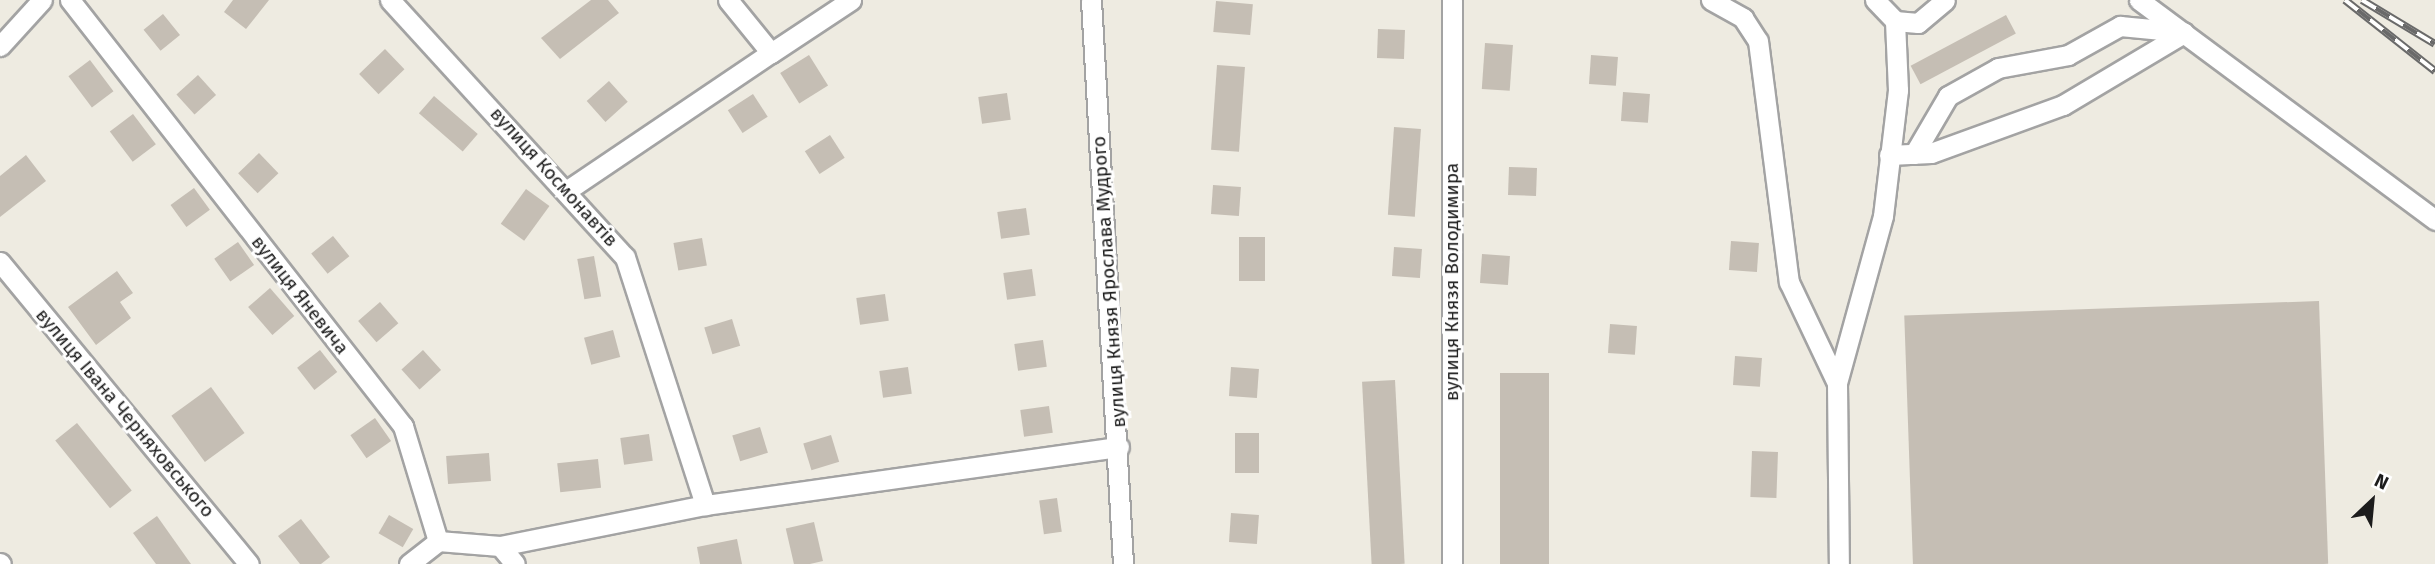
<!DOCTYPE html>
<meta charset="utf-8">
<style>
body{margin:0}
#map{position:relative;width:2435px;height:564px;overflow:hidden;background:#eeebe1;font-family:"Fira Sans",sans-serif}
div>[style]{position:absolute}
.building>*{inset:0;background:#c5beb4;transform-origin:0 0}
.roads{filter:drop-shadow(2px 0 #a3a3a3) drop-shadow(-2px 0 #a3a3a3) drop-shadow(0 2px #a3a3a3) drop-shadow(0 -2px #a3a3a3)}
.minor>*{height:19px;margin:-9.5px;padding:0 9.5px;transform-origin:9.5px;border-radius:9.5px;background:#fff}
.rail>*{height:8px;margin-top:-4px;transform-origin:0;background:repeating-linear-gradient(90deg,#fff 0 16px,#6a6a6a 0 32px);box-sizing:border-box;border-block:2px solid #6a6a6a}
span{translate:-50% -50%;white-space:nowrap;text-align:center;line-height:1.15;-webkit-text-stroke:6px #fff;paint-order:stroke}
.street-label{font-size:19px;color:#1c1c1c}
.north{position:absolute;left:2337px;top:466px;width:70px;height:70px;-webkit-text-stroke:5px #fff;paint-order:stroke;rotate:26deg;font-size:19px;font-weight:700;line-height:28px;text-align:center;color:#1c1c1c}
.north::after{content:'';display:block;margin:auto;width:24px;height:32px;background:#1c1c1c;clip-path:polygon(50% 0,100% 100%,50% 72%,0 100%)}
</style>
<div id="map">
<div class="building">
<div style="clip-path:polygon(233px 0,269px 0,246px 29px,224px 12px)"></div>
<div style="clip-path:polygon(591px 0,608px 0,619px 13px,560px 59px,541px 38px)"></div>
<div style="left:1216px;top:1px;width:37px;height:31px;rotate:5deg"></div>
<div style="left:163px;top:14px;width:27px;height:25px;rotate:51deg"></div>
<div style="left:2006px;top:15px;width:21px;height:108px;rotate:62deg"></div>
<div style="left:1378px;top:29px;width:27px;height:29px;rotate:2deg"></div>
<div style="left:1485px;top:43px;width:28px;height:46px;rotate:4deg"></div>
<div style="left:385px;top:49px;width:28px;height:36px;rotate:46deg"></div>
<div style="left:809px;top:55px;width:36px;height:34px;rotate:58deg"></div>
<div style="left:1591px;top:55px;width:27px;height:29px;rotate:4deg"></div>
<div style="left:90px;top:60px;width:39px;height:27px;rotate:53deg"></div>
<div style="left:1217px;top:65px;width:28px;height:85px;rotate:4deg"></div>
<div style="left:198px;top:75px;width:27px;height:29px;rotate:48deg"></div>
<div style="left:609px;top:81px;width:28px;height:30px;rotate:48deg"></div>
<div style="left:1623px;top:92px;width:27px;height:29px;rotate:4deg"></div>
<div style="left:1007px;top:93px;width:27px;height:29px;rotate:82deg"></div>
<div style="left:753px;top:94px;width:27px;height:30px;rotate:57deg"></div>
<div style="left:434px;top:96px;width:58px;height:23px;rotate:41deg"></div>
<div style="left:133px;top:114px;width:38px;height:29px;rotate:53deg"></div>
<div style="left:1394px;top:127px;width:27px;height:88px;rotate:4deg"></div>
<div style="left:830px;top:135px;width:27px;height:30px;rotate:57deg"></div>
<div style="left:259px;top:153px;width:28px;height:29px;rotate:46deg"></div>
<div style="clip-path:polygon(26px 155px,46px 181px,0 217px,0 176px)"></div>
<div style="left:1509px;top:167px;width:28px;height:28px;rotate:2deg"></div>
<div style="left:1213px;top:185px;width:28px;height:29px;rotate:4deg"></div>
<div style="left:194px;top:188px;width:27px;height:29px;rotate:54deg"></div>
<div style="left:526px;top:189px;width:29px;height:43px;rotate:36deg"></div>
<div style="left:1026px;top:208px;width:27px;height:29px;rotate:82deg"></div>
<div style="left:333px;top:236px;width:26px;height:28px;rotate:51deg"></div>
<div style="left:1239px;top:237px;width:26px;height:44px"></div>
<div style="left:702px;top:238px;width:28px;height:29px;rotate:80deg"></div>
<div style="left:1731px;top:241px;width:28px;height:29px;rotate:4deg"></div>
<div style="left:238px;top:242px;width:28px;height:29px;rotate:55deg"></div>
<div style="left:1394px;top:247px;width:28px;height:29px;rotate:4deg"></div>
<div style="left:1482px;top:254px;width:28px;height:29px;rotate:4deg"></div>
<div style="left:594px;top:256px;width:41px;height:17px;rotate:80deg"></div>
<div style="left:1032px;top:269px;width:27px;height:29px;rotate:82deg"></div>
<div style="clip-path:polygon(117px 271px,133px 293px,120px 302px,131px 318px,96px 345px,68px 307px)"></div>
<div style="left:270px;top:288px;width:37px;height:29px;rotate:49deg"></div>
<div style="left:885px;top:294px;width:27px;height:29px;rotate:82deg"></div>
<div style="left:2319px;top:301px;width:263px;height:415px;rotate:88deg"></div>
<div style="left:380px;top:302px;width:28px;height:29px;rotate:49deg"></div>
<div style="left:732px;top:319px;width:28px;height:29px;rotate:73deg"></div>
<div style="left:1610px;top:324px;width:27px;height:29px;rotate:4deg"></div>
<div style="left:613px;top:330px;width:28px;height:30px;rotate:75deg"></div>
<div style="left:1043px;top:340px;width:27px;height:29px;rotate:82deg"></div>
<div style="left:320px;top:350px;width:28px;height:29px;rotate:52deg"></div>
<div style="left:423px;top:350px;width:27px;height:29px;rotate:48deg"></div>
<div style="left:1735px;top:356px;width:27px;height:29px;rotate:4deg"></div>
<div style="left:908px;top:367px;width:27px;height:29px;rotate:82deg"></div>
<div style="left:1231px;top:367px;width:28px;height:29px;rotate:4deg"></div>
<div style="left:1500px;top:373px;width:49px;height:191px"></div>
<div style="left:1395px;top:380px;width:184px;height:33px;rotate:87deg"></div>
<div style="left:211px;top:387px;width:57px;height:49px;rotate:54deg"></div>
<div style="left:1049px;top:406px;width:27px;height:29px;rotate:82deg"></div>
<div style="left:375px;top:418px;width:28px;height:30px;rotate:55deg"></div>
<div style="left:77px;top:423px;width:87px;height:28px;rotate:51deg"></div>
<div style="left:760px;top:427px;width:27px;height:29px;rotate:73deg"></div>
<div style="left:1259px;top:433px;width:40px;height:24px;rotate:90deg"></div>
<div style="left:649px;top:434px;width:27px;height:29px;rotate:82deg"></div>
<div style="left:831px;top:435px;width:28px;height:29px;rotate:73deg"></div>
<div style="left:1752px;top:451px;width:26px;height:46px;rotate:2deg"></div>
<div style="left:489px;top:453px;width:28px;height:43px;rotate:86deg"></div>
<div style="left:598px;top:459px;width:29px;height:41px;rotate:84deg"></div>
<div style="left:1057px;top:498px;width:34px;height:18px;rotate:82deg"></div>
<div style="left:1231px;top:513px;width:28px;height:29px;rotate:4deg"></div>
<div style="left:389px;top:515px;width:28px;height:21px;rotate:30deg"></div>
<div style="clip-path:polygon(157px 516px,191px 564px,156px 564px,133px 533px)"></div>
<div style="clip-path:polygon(301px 519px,330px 557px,321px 564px,300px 564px,278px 536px)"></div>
<div style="left:814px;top:522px;width:40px;height:29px;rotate:77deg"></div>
<div style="clip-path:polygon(737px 539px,742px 564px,700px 564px,697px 547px)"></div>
</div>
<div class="roads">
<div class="minor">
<div style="left:70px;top:0;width:541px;rotate:51.99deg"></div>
<div style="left:403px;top:426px;width:120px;rotate:73.1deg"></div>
<div style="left:438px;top:541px;width:62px;rotate:4.6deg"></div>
<div style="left:500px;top:546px;width:23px;rotate:50deg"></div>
<div style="left:390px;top:0;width:348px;rotate:47.6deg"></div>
<div style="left:625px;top:257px;width:261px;rotate:72.1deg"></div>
<div style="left:728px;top:0;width:68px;rotate:50.9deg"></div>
<div style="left:771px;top:53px;width:96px;rotate:-33.5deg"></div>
<div style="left:1091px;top:0;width:565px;rotate:86.75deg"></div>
<div style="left:1711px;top:0;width:37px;rotate:29deg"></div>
<div style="left:1743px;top:18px;width:27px;rotate:57deg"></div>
<div style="left:1758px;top:41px;width:243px;rotate:82.7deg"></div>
<div style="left:1789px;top:282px;width:112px;rotate:64.6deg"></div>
<div style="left:1837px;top:383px;width:181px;rotate:89.4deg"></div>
<div style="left:1875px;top:0;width:29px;rotate:46deg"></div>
<div style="left:1895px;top:21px;width:23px;rotate:5deg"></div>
<div style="left:1918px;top:23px;width:35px;rotate:-40deg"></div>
<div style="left:2139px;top:0;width:369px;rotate:36.6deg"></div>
<div style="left:0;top:46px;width:62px;rotate:-47.6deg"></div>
<div style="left:1914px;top:154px;width:67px;rotate:-59.6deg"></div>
<div style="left:1948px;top:96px;width:57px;rotate:-29.2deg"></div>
<div style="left:1998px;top:68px;width:71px;rotate:-10.5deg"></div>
<div style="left:2068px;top:55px;width:60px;rotate:-29.1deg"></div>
<div style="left:2120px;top:26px;width:63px;rotate:5.4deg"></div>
<div style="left:1889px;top:155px;width:42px;rotate:-2.7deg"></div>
<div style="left:1931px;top:153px;width:140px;rotate:-20deg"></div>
<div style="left:2063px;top:105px;width:141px;rotate:-30.8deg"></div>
<div style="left:569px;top:189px;width:244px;rotate:-34deg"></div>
<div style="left:0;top:262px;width:391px;rotate:50.5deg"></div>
<div style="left:1837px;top:383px;width:173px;rotate:-74.6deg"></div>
<div style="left:1883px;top:216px;width:127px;rotate:-83.2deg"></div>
<div style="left:1898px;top:90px;width:69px;rotate:-92.5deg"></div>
<div style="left:500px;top:546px;width:209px;rotate:-11.3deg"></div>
<div style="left:705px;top:505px;width:418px;rotate:-8deg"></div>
<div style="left:0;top:563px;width:1px;rotate:45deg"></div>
<div style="left:409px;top:564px;width:37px;rotate:-38deg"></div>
<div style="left:1452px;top:564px;width:564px;rotate:-90deg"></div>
</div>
</div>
<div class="rail">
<div style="left:2345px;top:0;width:115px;rotate:38.3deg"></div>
<div style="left:2362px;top:0;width:85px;rotate:31.1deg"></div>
</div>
<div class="street-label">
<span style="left:554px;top:177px;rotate:48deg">вулиця Космонавтів</span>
<span style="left:1109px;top:282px;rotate:-94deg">вулиця Князя Ярослава Мудрого</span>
<span style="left:1452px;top:282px;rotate:-90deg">вулиця Князя Володимира</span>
<span style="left:300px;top:295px;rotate:52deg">вулиця Яневича</span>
<span style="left:125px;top:413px;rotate:50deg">вулиця Івана Черняховського</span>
</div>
<div class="north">N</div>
</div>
